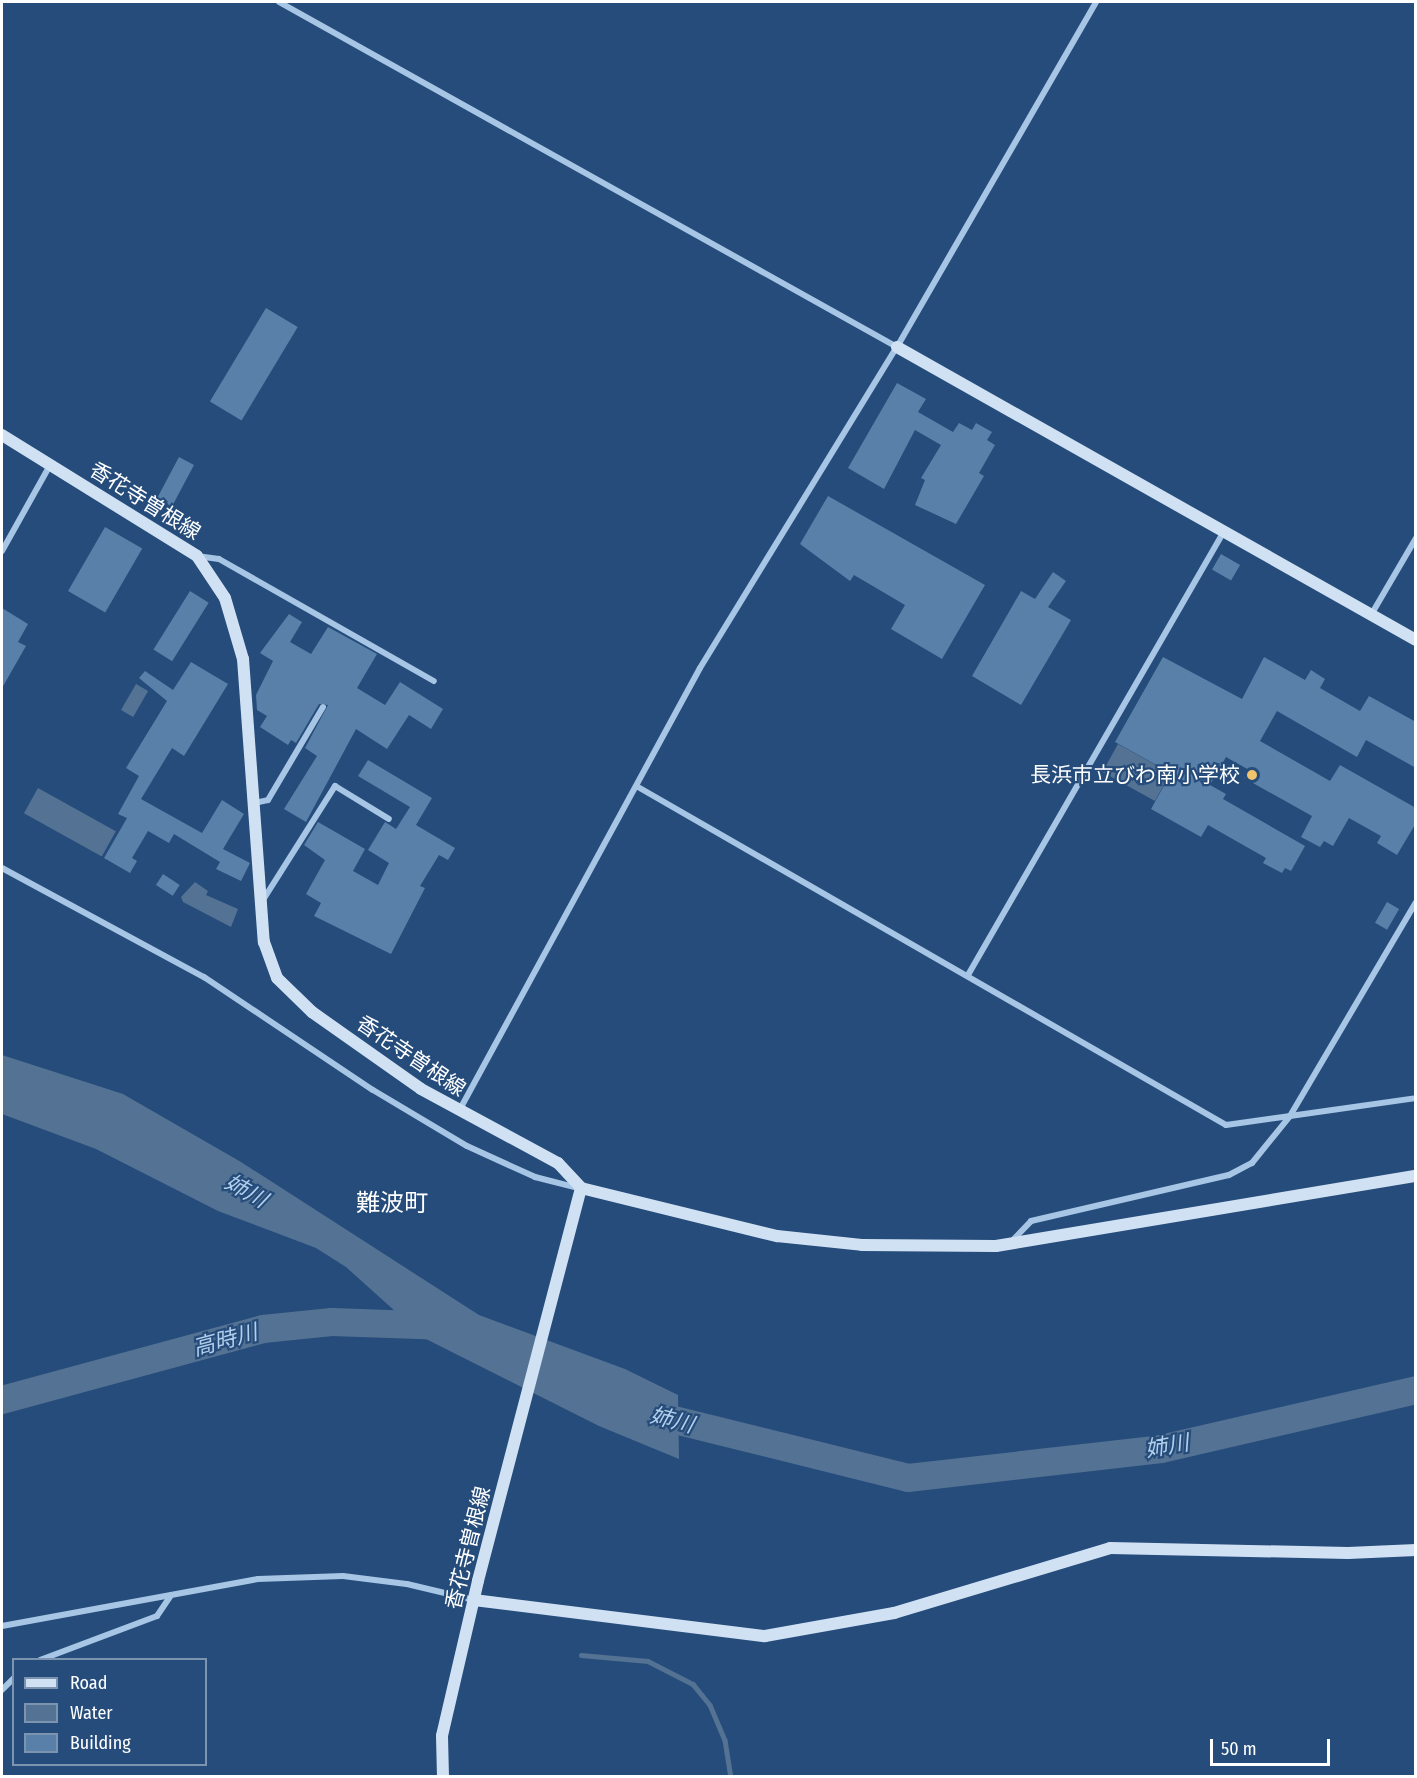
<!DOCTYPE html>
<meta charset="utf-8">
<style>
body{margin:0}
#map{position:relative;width:1417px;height:1778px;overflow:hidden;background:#254c7a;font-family:"Fira Sans Condensed","Noto Sans JP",sans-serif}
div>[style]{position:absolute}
.water>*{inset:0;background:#547293;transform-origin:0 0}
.stream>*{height:4.5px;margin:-2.25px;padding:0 2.25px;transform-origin:2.25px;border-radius:2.25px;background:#547293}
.river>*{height:28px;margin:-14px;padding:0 14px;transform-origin:14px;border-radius:14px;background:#547293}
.building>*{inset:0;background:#5980a9;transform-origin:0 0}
.street>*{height:6px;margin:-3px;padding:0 3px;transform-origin:3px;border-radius:3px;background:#a7c5e4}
.secondary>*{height:12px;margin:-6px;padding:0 6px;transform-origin:6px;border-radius:6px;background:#d0e1f4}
.dots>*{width:16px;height:16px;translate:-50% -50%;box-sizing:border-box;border:3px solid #254c7a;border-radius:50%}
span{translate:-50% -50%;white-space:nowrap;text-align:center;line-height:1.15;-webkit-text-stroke:4.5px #254c7a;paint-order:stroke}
.street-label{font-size:21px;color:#fff}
.poi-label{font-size:21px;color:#fff}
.right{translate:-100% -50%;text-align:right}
.water-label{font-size:22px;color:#b2cfec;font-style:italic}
.quarter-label{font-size:24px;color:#fff}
.frame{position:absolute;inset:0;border:3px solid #fff;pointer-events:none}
.legend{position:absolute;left:12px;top:1658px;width:195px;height:108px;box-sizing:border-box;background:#254c7a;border:2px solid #7c94af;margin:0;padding:8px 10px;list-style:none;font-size:18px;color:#fff}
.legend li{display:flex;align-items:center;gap:12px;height:30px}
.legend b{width:30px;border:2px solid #7c94af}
.scale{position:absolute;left:1210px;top:1739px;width:120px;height:27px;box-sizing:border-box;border:3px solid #fff;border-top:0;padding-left:8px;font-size:18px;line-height:21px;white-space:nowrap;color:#fff;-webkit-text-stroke:4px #254c7a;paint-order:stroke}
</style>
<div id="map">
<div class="water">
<div style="left:136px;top:684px;width:14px;height:30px;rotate:30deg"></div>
<div style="left:1118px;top:744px;width:60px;height:32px;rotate:29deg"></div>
<div style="left:38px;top:788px;width:89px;height:29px;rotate:29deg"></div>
<div style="clip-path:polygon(195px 882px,208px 891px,206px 895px,238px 909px,231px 927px,183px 902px,181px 897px)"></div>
<div style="clip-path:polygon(2px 1055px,123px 1094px,241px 1162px,479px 1315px,625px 1369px,678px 1395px,679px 1459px,599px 1426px,426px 1339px,346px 1267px,316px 1248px,218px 1211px,96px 1149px,2px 1114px)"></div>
</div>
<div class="stream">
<div style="left:581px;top:1655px;width:67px;rotate:5.1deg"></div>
<div style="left:648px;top:1661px;width:51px;rotate:27.1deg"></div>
<div style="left:693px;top:1684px;width:27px;rotate:51deg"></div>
<div style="left:710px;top:1705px;width:38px;rotate:67deg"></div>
<div style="left:725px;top:1740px;width:36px;rotate:81deg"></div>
</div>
<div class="river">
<div style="left:2px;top:1400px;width:270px;rotate:-15.2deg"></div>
<div style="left:263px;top:1329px;width:69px;rotate:-5.8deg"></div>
<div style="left:332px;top:1322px;width:115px;rotate:2deg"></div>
<div style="left:642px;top:1412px;width:274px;rotate:13.9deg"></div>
<div style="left:908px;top:1478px;width:255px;rotate:-6.5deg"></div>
<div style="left:1161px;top:1449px;width:262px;rotate:-13deg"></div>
</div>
<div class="building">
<div style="left:266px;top:308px;width:37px;height:109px;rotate:31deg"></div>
<div style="clip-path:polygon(897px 383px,926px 399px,918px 412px,953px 432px,959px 423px,972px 430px,976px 423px,992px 432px,987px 440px,995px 445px,979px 473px,984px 476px,956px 524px,915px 505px,925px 480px,921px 478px,941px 445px,915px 430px,884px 489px,848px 468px)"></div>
<div style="left:179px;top:457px;width:17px;height:47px;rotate:28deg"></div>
<div style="clip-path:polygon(828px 496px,985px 585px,942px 659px,891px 629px,905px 605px,854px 575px,850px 581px,800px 544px)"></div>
<div style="left:105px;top:527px;width:43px;height:74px;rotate:30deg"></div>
<div style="left:1221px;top:554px;width:22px;height:18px;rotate:30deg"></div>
<div style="clip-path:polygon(1053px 572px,1066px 581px,1048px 607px,1071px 620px,1021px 705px,972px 676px,1021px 591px,1035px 599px)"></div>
<div style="left:190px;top:591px;width:22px;height:69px;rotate:32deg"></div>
<div style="clip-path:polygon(2px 608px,28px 624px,18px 642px,26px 646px,2px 688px)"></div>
<div style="clip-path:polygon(289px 614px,302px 622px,290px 642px,311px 654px,328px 627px,377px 654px,357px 688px,385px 705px,400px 682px,443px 709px,431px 729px,409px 715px,387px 749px,356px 729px,306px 822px,284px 809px,317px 756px,305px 748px,328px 705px,319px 704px,296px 743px,291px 740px,288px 745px,260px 727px,267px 716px,257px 710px,256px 695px,273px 661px,260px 653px)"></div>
<div style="clip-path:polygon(1163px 657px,1242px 699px,1264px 657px,1305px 680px,1311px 670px,1325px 679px,1320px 688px,1360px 711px,1369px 696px,1416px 722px,1416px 768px,1366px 740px,1357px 757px,1277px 711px,1260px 741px,1330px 781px,1340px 765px,1416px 808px,1416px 823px,1397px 855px,1377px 843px,1381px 836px,1349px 818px,1333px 846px,1324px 841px,1320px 847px,1301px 837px,1312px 816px,1244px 778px,1249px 770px,1226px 757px,1210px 785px,1226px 794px,1223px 799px,1305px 846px,1291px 871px,1285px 868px,1282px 873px,1263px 863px,1266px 858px,1208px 825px,1201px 837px,1151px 809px,1171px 773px,1115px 742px)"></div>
<div style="clip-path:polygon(191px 662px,228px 684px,184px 756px,172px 748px,141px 799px,202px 833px,222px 800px,244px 814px,223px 849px,250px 863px,241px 881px,216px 869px,220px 862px,174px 834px,169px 843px,148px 831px,132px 858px,137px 861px,130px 873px,104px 858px,127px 818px,118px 814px,139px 776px,126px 768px,167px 701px,139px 678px,145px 671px,173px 690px)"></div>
<div style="clip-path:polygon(368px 760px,432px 798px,416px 825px,455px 848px,448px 860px,439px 855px,420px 886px,425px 888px,391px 954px,314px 916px,321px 903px,306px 894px,325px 860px,304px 845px,318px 822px,365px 849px,353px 871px,378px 885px,389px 863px,368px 850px,385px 822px,396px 829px,410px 807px,358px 776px)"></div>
<div style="left:163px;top:874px;width:20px;height:13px;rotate:33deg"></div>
<div style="left:1387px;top:902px;width:14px;height:24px;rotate:30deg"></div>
</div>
<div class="street">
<div style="left:279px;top:2px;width:708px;rotate:29.17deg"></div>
<div style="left:2px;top:551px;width:98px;rotate:-60.8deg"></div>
<div style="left:197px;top:556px;width:22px;rotate:8deg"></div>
<div style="left:219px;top:559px;width:247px;rotate:29.6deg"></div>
<div style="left:1371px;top:615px;width:89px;rotate:-59.7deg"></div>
<div style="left:638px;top:787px;width:678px;rotate:29.89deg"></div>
<div style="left:1226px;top:1125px;width:65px;rotate:-8deg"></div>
<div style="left:1290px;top:1116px;width:248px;rotate:-59.5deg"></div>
<div style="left:254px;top:803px;width:14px;rotate:-12deg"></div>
<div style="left:268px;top:800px;width:108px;rotate:-59.4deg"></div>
<div style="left:2px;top:868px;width:230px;rotate:28.4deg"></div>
<div style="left:204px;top:977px;width:203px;rotate:33.8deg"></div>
<div style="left:373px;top:1090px;width:109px;rotate:30.8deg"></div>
<div style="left:467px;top:1146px;width:75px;rotate:24.5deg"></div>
<div style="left:535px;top:1177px;width:44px;rotate:14.3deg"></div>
<div style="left:263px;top:900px;width:135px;rotate:-57.7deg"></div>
<div style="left:335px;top:786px;width:63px;rotate:31.4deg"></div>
<div style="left:968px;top:975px;width:510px;rotate:-60.02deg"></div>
<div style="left:459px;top:1111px;width:504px;rotate:-61.45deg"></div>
<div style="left:700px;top:668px;width:377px;rotate:-58.5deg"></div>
<div style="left:897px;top:347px;width:398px;rotate:-60deg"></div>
<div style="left:1010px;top:1243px;width:30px;rotate:-46deg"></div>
<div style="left:1031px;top:1221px;width:203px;rotate:-13.1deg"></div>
<div style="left:1229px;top:1175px;width:26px;rotate:-28deg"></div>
<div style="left:1252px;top:1163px;width:60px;rotate:-51deg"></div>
<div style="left:1290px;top:1116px;width:127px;rotate:-8.1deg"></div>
<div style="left:2px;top:1626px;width:260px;rotate:-10.4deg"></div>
<div style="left:258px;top:1579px;width:85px;rotate:-2deg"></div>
<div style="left:343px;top:1576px;width:64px;rotate:7.1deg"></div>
<div style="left:407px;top:1584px;width:69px;rotate:13.4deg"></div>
<div style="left:40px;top:1660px;width:125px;rotate:-20.6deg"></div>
<div style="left:157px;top:1616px;width:25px;rotate:-56deg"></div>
<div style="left:2px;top:1690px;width:17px;rotate:-45deg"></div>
</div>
<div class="secondary">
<div style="left:897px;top:347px;width:596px;rotate:29.45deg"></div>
<div style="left:2px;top:435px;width:229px;rotate:31.8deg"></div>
<div style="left:197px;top:556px;width:50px;rotate:56.3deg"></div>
<div style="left:225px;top:598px;width:64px;rotate:73.6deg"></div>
<div style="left:243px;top:659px;width:284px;rotate:85.8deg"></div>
<div style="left:264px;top:942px;width:38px;rotate:70deg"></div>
<div style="left:277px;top:978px;width:49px;rotate:44.2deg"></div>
<div style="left:312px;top:1012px;width:133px;rotate:35.2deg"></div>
<div style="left:421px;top:1089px;width:156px;rotate:28.4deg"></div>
<div style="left:558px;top:1163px;width:34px;rotate:47deg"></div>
<div style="left:581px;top:1188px;width:406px;rotate:104.7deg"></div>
<div style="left:478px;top:1581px;width:159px;rotate:103.1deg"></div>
<div style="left:442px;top:1736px;width:40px;rotate:88.6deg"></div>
<div style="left:581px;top:1188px;width:202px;rotate:13.8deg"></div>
<div style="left:777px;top:1236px;width:85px;rotate:6deg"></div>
<div style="left:862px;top:1245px;width:134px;rotate:0.4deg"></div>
<div style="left:996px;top:1246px;width:426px;rotate:-9.5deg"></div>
<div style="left:474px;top:1600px;width:293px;rotate:7.1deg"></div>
<div style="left:765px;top:1636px;width:131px;rotate:-10.1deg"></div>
<div style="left:894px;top:1613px;width:226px;rotate:-16.7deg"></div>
<div style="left:1110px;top:1548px;width:238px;rotate:1.2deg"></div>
<div style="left:1348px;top:1553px;width:68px;rotate:-2.5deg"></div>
</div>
<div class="dots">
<div style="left:1252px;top:775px;background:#eec46c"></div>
</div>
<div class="street-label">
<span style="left:145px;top:501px;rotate:32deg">香花寺曽根線</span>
<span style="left:411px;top:1056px;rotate:34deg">香花寺曽根線</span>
<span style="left:468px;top:1548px;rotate:-76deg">香花寺曽根線</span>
</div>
<div class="poi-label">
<span class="right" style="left:1240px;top:775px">長浜市立びわ南小学校</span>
</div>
<div class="water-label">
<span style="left:246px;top:1191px;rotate:29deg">姉川</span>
<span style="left:225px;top:1340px;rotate:-15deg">高時川</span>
<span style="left:672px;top:1420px;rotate:14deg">姉川</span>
<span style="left:1167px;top:1446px;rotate:-10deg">姉川</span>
</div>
<div class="quarter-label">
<span style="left:392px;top:1204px">難波町</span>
</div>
<div class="frame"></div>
<ul class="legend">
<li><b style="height:8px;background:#d0e1f4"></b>Road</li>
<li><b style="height:16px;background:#547293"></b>Water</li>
<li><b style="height:16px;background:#5980a9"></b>Building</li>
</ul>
<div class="scale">50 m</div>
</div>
